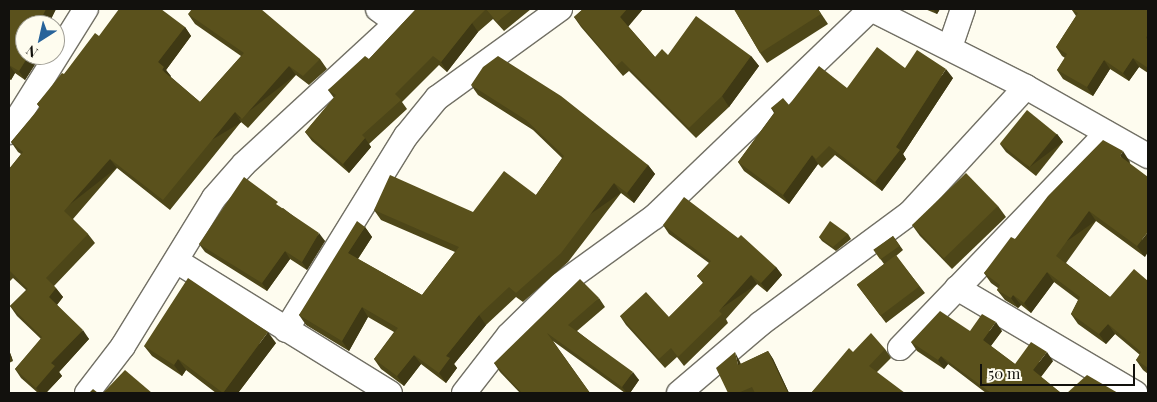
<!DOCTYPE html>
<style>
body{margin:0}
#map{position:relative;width:1157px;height:402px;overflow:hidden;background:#fefcef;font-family:"Playfair Display",serif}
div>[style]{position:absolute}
.roads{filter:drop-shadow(1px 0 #727065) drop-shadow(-1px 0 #727065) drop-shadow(0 1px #727065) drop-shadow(0 -1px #727065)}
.minor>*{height:24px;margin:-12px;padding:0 12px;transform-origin:12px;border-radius:12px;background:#fff}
.wall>*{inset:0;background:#4d4618}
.shaded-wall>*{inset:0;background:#3f3914;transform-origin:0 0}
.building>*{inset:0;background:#5a511c;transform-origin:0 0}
span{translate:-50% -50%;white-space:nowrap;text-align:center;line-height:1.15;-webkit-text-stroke:5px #fefcef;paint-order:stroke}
.frame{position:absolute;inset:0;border:10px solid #12110d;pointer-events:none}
.north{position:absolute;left:15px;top:15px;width:50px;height:50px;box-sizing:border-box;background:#fefcef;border:1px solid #a09e95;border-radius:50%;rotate:215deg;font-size:14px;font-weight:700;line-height:20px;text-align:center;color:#12110d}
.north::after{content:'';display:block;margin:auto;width:18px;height:22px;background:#28639a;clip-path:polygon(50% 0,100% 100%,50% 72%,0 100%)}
.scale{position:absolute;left:980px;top:364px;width:155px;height:22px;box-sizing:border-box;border:2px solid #12110d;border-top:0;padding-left:6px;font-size:15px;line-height:18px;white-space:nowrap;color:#12110d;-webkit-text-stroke:4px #fefcef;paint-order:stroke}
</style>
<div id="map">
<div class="roads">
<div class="minor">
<div style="left:378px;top:9px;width:22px;rotate:36deg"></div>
<div style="left:871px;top:9px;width:174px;rotate:26.7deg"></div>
<div style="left:1026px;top:87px;width:140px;rotate:29.5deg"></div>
<div style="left:950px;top:47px;width:40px;rotate:-71.1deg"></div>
<div style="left:9px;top:132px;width:145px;rotate:-58deg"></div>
<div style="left:178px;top:262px;width:249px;rotate:31.7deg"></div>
<div style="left:957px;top:288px;width:207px;rotate:30.5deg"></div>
<div style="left:286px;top:330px;width:228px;rotate:-58.3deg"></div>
<div style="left:406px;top:136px;width:49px;rotate:-50.8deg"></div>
<div style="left:437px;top:98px;width:152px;rotate:-35.9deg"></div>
<div style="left:900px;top:348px;width:298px;rotate:-46.1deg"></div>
<div style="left:87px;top:393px;width:59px;rotate:-52.5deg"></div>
<div style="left:123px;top:346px;width:174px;rotate:-58.4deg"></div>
<div style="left:214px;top:198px;width:45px;rotate:-48.6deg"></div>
<div style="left:244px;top:164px;width:229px;rotate:-42.7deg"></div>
<div style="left:464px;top:393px;width:73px;rotate:-52.2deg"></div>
<div style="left:509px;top:335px;width:71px;rotate:-44.4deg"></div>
<div style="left:560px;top:285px;width:116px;rotate:-35.9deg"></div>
<div style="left:654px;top:217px;width:301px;rotate:-43.8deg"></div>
<div style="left:679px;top:393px;width:106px;rotate:-40.4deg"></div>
<div style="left:760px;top:324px;width:187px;rotate:-36.5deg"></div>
<div style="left:910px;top:213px;width:171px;rotate:-47.4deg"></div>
</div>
</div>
<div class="wall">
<div style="clip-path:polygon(9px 9px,56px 9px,48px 25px,25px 25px,25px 55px,41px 55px,25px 80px,15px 73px,11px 80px,9px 79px)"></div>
<div style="clip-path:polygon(416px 9px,531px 9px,504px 31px,493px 19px,478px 32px,447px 72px,439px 65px,402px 102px,407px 109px,369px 144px,371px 147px,349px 173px,312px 141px,305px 132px,334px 98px,328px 90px,369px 59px)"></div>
<div style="clip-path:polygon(583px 9px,643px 9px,628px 26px,655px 57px,668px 55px,751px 56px,759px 66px,729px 107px,696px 138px,629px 71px,623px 76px,581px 27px,574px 17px)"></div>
<div style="clip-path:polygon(734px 9px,818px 9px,828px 24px,767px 63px,760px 53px)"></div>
<div style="clip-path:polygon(925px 9px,940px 9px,937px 14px)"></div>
<div style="clip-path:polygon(1148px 9px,1148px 73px,1139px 67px,1129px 81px,1110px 69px,1093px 96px,1063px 79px,1057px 70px,1065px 58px,1062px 56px,1056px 47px,1076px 16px,1072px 10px)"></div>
<div style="clip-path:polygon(188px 14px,320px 59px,327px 69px,309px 85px,296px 75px,248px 128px,241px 122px,170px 210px,117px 168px,73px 219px,88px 234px,95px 243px,54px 286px,63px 297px,57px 305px,89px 339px,59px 372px,62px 376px,46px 393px,38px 393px,21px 378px,15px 369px,41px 339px,17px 316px,10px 306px,26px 290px,13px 278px,9px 282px,9px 169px,21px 154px,18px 152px,11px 142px,40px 108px,37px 104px,99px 36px,185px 27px,191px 36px,166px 70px,171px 77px,200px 102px,241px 56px,195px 24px)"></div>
<div style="clip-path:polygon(905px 68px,953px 78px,903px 154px,906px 159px,882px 191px,835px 155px,822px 168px,818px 164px,789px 204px,744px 171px,738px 162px,774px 113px,771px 108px,789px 105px,847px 88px)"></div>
<div style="clip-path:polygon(471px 85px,648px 165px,655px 174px,634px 203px,621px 193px,568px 262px,523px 302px,516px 297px,486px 325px,454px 364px,457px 368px,446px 383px,421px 364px,404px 386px,381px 369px,374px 359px,394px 332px,368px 317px,349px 351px,306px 325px,299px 315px,365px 227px,372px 237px,358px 259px,422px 295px,455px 252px,381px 220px,374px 210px,473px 212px,536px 195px,562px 158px,533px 130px,478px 95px)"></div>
<div style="clip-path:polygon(1057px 134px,1063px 142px,1036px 176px,1006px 152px,1000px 144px)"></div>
<div style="clip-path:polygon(1130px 162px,1130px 163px,1145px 257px,1096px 221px,1066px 263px,1110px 297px,1148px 281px,1148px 374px,1143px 370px,1136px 360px,1140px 355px,1115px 334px,1106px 344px,1078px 324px,1071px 314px,1078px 300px,1054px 282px,1031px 313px,1021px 305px,1018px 308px,1005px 300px,997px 290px,998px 288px,991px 283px,984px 273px,1015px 239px)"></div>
<div style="clip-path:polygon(998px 206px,1006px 217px,952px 269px,920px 236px,912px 225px)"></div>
<div style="clip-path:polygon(283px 208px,325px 241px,307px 270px,290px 259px,267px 291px,205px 252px,199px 244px)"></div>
<div style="clip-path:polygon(663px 225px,776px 267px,782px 275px,767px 292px,757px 284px,726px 319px,728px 323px,684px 366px,677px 357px,665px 368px,626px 325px,620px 316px,669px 317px,703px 283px,697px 276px,709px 263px,669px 234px)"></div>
<div style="clip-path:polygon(848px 234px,851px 239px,836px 251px,822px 241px,819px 237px)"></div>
<div style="clip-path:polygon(893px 236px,903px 250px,896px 256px,925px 293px,886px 323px,857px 285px,884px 264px,874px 250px)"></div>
<div style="clip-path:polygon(599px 298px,605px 307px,577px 331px,639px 380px,630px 393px,625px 393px,553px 341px,590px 393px,520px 393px,500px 372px,494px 363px)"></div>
<div style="clip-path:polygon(970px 331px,1002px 331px,991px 346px,1015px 364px,1053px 361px,1041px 377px,1061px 393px,986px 393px,948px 364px,944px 369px,917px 351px,911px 342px)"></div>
<div style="clip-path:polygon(276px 343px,238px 393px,216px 393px,186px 370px,182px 376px,152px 356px,144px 346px)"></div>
<div style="clip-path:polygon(885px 349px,891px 358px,877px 372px,811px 393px,853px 352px)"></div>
<div style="clip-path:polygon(9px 350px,13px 361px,9px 363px)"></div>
<div style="clip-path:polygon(768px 351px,773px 359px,789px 393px,728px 393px,739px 360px,741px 364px)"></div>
</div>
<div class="shaded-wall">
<div style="clip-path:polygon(46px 9px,56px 9px,48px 25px,38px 25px)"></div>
<div style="clip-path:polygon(627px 9px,643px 9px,628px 27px,620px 17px)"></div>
<div style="clip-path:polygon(933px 9px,940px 9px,937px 14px)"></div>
<div style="clip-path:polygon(472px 23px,478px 32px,447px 72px,441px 62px)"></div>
<div style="clip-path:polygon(185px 27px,191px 36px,166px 70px,171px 76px,169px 79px,158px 62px)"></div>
<div style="clip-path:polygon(29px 55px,41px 55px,25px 80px,19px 71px)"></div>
<div style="clip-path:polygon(751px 56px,759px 66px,729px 107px,722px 96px)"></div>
<div style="clip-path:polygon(1133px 58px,1139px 67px,1129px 81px,1123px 73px)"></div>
<div style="clip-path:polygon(1104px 60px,1110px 69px,1093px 96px,1087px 87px)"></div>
<div style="clip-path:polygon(9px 65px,15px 73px,11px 80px,9px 77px)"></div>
<div style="left:289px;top:66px;width:11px;height:71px;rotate:52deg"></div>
<div style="clip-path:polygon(946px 69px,953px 78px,903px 154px,906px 159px,882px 191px,875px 182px,896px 147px)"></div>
<div style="left:235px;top:112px;width:12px;height:114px;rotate:59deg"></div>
<div style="left:1057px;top:134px;width:10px;height:43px;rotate:53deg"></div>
<div style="clip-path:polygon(365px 138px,371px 147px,349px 173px,343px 164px)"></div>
<div style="clip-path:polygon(1123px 151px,1130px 162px,1127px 166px,1120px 156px)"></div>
<div style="clip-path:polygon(812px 155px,818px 164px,789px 204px,783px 195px)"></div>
<div style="left:110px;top:159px;width:11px;height:69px;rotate:52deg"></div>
<div style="clip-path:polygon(648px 165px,655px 174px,634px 203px,627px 193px)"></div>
<div style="left:614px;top:183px;width:12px;height:88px;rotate:55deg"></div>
<div style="left:1089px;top:211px;width:12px;height:56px;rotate:55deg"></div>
<div style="clip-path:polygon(365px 227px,372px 237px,355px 263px,348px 253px)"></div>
<div style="clip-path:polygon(1148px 232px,1148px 252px,1145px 257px,1137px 246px)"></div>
<div style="clip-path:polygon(319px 233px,325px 241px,307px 270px,302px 262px)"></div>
<div style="clip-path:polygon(285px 251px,290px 259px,267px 291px,262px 283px)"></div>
<div style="clip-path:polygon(776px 267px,782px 275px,767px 292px,761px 283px)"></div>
<div style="clip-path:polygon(1047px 272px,1054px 282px,1031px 313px,1024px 303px)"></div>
<div style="left:751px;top:275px;width:11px;height:48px;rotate:56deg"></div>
<div style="clip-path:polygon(56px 288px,63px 297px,55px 307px,49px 297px)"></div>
<div style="clip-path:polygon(1013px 295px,1021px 305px,1018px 308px,1011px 298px)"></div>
<div style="clip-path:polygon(362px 307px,368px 317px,349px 351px,342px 341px)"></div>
<div style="clip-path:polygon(479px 315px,486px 325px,454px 364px,457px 368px,446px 383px,439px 373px,446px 356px)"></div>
<div style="clip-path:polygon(996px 322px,1002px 331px,989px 348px,983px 340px)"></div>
<div style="clip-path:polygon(1108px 324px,1115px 334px,1106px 344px,1099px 334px)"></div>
<div style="clip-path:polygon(83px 330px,89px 339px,59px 372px,62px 376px,46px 393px,40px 393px,36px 388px,51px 363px)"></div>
<div style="clip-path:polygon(268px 332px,276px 343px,238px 393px,223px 393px)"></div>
<div style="clip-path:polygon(9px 350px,13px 361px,9px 355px)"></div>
<div style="clip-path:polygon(768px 351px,773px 359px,789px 393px,788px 393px)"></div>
<div style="clip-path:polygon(735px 352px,739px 360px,743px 372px,738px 365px)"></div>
<div style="clip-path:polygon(1047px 352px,1053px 361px,1039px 379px,1033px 370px)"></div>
<div style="clip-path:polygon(414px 355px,421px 364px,404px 386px,397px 376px)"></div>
<div style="clip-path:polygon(941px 356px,948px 364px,944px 369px,938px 360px)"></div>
<div style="clip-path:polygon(178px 359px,186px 370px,182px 376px,174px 365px)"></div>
<div style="clip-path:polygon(633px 372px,639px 380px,630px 393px,627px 393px,622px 387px)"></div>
</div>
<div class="building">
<div style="clip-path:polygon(9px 9px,46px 9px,38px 25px,25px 25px,25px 55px,29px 55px,19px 71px,9px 65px)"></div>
<div style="clip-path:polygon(119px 9px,161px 9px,185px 27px,158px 62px,164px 67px,162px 70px,200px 102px,244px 53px,188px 14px,192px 9px,261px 9px,320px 59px,303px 76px,289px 66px,242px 119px,235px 112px,163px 200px,110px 159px,64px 211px,88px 234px,46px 278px,56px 288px,49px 297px,83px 330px,51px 363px,55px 366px,36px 388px,15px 369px,42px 337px,10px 306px,28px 289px,9px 270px,9px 169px,23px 152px,11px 142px,40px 107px,37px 104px,62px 73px,64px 74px,95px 33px,99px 36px)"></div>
<div style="clip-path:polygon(416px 9px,513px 9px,497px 22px,486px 9px,472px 23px,441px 62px,433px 56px,395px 94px,401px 100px,362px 135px,365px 138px,343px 164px,305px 132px,336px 95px,328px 90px,365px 56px,369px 59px)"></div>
<div style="clip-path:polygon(583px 9px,627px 9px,620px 17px,655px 57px,662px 49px,668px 55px,696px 16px,751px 56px,722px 96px,689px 128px,622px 61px,616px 66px,574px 17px)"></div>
<div style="clip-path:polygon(734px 9px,818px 9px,821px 14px,760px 53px)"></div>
<div style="clip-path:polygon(1072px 9px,1148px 9px,1148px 34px,1146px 38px,1148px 39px,1148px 68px,1133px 58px,1123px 73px,1104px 60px,1087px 87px,1057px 70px,1067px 54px,1056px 47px,1078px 13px,1072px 10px)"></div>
<div style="clip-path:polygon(877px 47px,905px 68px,917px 50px,946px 69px,896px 147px,900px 150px,875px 182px,829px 146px,816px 159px,812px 155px,783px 195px,738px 162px,775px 112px,771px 108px,783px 98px,789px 105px,819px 66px,847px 88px)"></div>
<div style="clip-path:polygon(498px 56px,561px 96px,648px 165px,627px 193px,614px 183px,561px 253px,516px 293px,509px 287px,479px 315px,446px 356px,450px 358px,439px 373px,414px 355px,397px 376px,374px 359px,398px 328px,362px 307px,342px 341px,299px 315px,357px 221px,365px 227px,348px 253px,422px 295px,459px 247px,374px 210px,390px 175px,473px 212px,504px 171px,536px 195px,564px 156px,526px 120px,471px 85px,483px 67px)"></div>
<div style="left:1027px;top:110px;width:38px;height:43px;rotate:39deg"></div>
<div style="clip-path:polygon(1103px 140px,1123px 151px,1120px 156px,1148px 177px,1148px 232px,1137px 246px,1089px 211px,1056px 256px,1110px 297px,1134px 269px,1148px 281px,1148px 368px,1136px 360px,1141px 352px,1108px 324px,1099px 334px,1071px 314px,1080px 297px,1047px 272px,1024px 303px,1013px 295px,1011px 298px,997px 290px,1000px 285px,984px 273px,1011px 237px,1015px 239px,1048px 196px)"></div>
<div style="left:966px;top:173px;width:46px;height:75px;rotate:46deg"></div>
<div style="clip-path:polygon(244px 177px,278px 202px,276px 204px,319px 233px,302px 262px,285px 251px,262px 283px,199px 244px)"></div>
<div style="clip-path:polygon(684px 197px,738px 238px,741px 235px,776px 267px,761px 283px,751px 275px,719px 311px,722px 314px,678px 357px,671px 348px,659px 359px,620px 316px,646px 292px,669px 317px,704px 282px,697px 276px,711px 261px,663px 225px)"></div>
<div style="clip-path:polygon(830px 221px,848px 234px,833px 247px,819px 237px)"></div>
<div style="left:893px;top:236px;width:12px;height:24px;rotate:55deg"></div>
<div style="left:896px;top:255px;width:39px;height:49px;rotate:53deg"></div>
<div style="clip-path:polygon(188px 278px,268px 332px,223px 393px,178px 359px,174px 365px,144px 346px)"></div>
<div style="clip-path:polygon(580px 279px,599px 298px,568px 325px,633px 372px,622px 387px,547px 333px,590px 393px,522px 393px,494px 363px)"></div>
<div style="clip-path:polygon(940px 311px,970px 331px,982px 314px,996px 322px,983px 340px,1015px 364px,1031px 342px,1047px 352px,1033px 370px,1061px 393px,991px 393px,941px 356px,938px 360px,911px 342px)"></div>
<div style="clip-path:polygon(871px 333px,885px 349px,869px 366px,905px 393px,811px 393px,849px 348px,853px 352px)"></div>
<div style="clip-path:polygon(768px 351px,788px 393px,755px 393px,752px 387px,738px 393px,728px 393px,716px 368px,735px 352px,738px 365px)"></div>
<div style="clip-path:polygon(125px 370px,152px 393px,103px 393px)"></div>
<div style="clip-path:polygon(1087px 375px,1118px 393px,1067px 393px)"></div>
<div style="clip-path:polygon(93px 389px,98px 393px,89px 393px)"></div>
</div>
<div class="frame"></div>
<div class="north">N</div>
<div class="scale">50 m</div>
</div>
